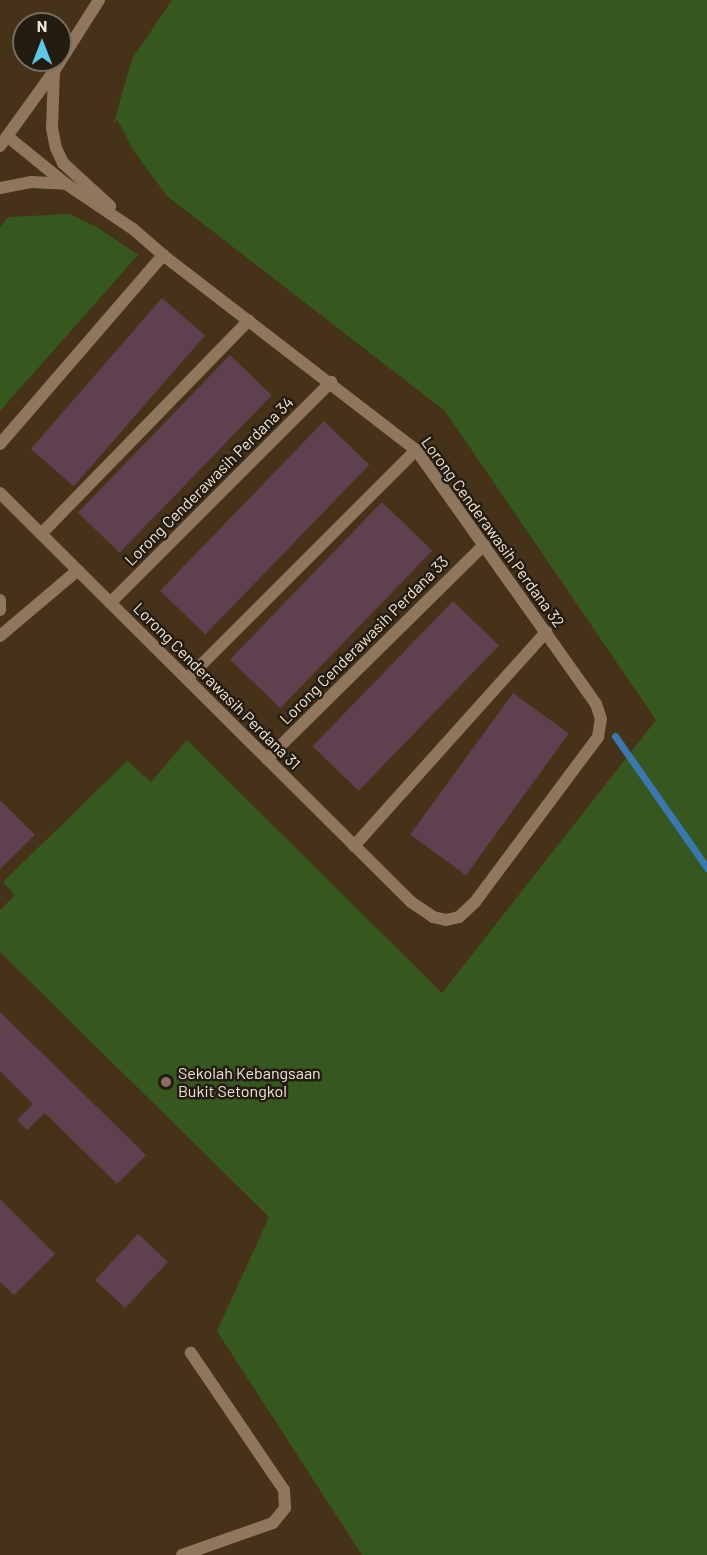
<!DOCTYPE html>
<style>
body{margin:0}
#map{position:relative;width:707px;height:1555px;overflow:hidden;background:#453218;font-family:Barlow,sans-serif}
div>[style]{position:absolute}
.green>*{inset:0;background:#36571d}
.stream>*{height:7px;margin:-3.5px;padding:0 3.5px;transform-origin:3.5px;border-radius:3.5px;background:#3a78af}
.building>*{inset:0;background:#5f404f;transform-origin:0 0}
.service>*{height:12px;margin:-6px;padding:0 6px;transform-origin:6px;border-radius:6px;background:#8f765d}
.minor>*{height:12px;margin:-6px;padding:0 6px;transform-origin:6px;border-radius:6px;background:#8f765d}
.dots>*{width:16px;height:16px;translate:-50% -50%;box-sizing:border-box;border:3px solid #241c10;border-radius:50%}
span{translate:-50% -50%;white-space:nowrap;text-align:center;line-height:1.15;-webkit-text-stroke:5px #241c10;paint-order:stroke}
.street-label{font-size:16px;color:#f2e5d6}
.poi-label{font-size:16px;color:#f2e5d6}
.left{translate:0 -50%;text-align:left}
.north{position:absolute;left:12px;top:12px;width:60px;height:60px;box-sizing:border-box;background:#241c10;border:2px solid #766c5f;border-radius:50%;rotate:0deg;font-size:16px;font-weight:700;line-height:24px;text-align:center;color:#f2e5d6}
.north::after{content:'';display:block;margin:auto;width:21px;height:27px;background:#5cc7e8;clip-path:polygon(50% 0,100% 100%,50% 72%,0 100%)}
</style>
<div id="map">
<div class="green">
<div style="clip-path:polygon(172px 0,707px 0,707px 1555px,362px 1555px,217px 1331px,269px 1217px,0 952px,0 910px,15px 895px,3px 882px,127px 761px,151px 782px,187px 740px,442px 993px,656px 720px,445px 411px,167px 196px,133px 150px,117px 119px,113px 125px,132px 59px)"></div>
<div style="clip-path:polygon(69px 214px,97px 227px,138px 255px,0 411px,0 227px,8px 217px)"></div>
</div>
<div class="stream">
<div style="left:615px;top:736px;width:161px;rotate:55.1deg"></div>
</div>
<div class="building">
<div style="left:162px;top:298px;width:57px;height:200px;rotate:41deg"></div>
<div style="left:230px;top:355px;width:58px;height:219px;rotate:44deg"></div>
<div style="left:324px;top:421px;width:63px;height:236px;rotate:44deg"></div>
<div style="left:382px;top:502px;width:70px;height:219px;rotate:44deg"></div>
<div style="left:453px;top:601px;width:64px;height:202px;rotate:44deg"></div>
<div style="left:513px;top:693px;width:69px;height:175px;rotate:36deg"></div>
<div style="clip-path:polygon(0 800px,35px 835px,0 869px)"></div>
<div style="clip-path:polygon(0 1012px,146px 1155px,117px 1184px,45px 1113px,27px 1130px,17px 1120px,33px 1104px,0 1071px)"></div>
<div style="clip-path:polygon(0 1199px,55px 1254px,14px 1295px,0 1282px)"></div>
<div style="left:138px;top:1234px;width:41px;height:63px;rotate:43deg"></div>
</div>
<div class="service">
<div style="left:41px;top:534px;width:298px;rotate:-45.8deg"></div>
<div style="left:187px;top:679px;width:324px;rotate:-45deg"></div>
<div style="left:354px;top:846px;width:288px;rotate:-48.1deg"></div>
</div>
<div class="minor">
<div style="left:54px;top:71px;width:57px;rotate:92deg"></div>
<div style="left:52px;top:128px;width:20px;rotate:79deg"></div>
<div style="left:56px;top:148px;width:17px;rotate:65deg"></div>
<div style="left:63px;top:163px;width:64px;rotate:42.5deg"></div>
<div style="left:0;top:146px;width:92px;rotate:-54.2deg"></div>
<div style="left:54px;top:71px;width:84px;rotate:-57.6deg"></div>
<div style="left:0;top:188px;width:32px;rotate:-11deg"></div>
<div style="left:31px;top:182px;width:35px;rotate:3deg"></div>
<div style="left:0;top:444px;width:250px;rotate:-49.2deg"></div>
<div style="left:0;top:493px;width:580px;rotate:44.86deg"></div>
<div style="left:411px;top:902px;width:27px;rotate:34deg"></div>
<div style="left:433px;top:917px;width:13px;rotate:13deg"></div>
<div style="left:446px;top:920px;width:13px;rotate:-13deg"></div>
<div style="left:459px;top:917px;width:22px;rotate:-43deg"></div>
<div style="left:475px;top:902px;width:206px;rotate:-53.3deg"></div>
<div style="left:598px;top:737px;width:18px;rotate:-81deg"></div>
<div style="left:601px;top:719px;width:16px;rotate:-108deg"></div>
<div style="left:596px;top:704px;width:311px;rotate:-125.3deg"></div>
<div style="left:416px;top:450px;width:319px;rotate:-142.4deg"></div>
<div style="left:163px;top:255px;width:40px;rotate:-139deg"></div>
<div style="left:133px;top:229px;width:81px;rotate:-146.1deg"></div>
<div style="left:66px;top:184px;width:76px;rotate:-140.9deg"></div>
<div style="left:0;top:600px;width:10px;rotate:90deg"></div>
<div style="left:110px;top:603px;width:313px;rotate:-45deg"></div>
<div style="left:0;top:636px;width:102px;rotate:-40.2deg"></div>
<div style="left:267px;top:759px;width:305px;rotate:-44.6deg"></div>
<div style="left:182px;top:1555px;width:96px;rotate:-19.4deg"></div>
<div style="left:273px;top:1523px;width:19px;rotate:-51deg"></div>
<div style="left:285px;top:1508px;width:18px;rotate:-93deg"></div>
<div style="left:284px;top:1490px;width:166px;rotate:-124.2deg"></div>
</div>
<div class="dots">
<div style="left:166px;top:1082px;background:#8d6e63"></div>
</div>
<div class="street-label">
<span style="left:209px;top:481px;rotate:-45deg">Lorong Cenderawasih Perdana 34</span>
<span style="left:493px;top:532px;rotate:54deg">Lorong Cenderawasih Perdana 32</span>
<span style="left:364px;top:640px;rotate:-45deg">Lorong Cenderawasih Perdana 33</span>
<span style="left:217px;top:686px;rotate:45deg">Lorong Cenderawasih Perdana 31</span>
</div>
<div class="poi-label">
<span class="left" style="left:178px;top:1082px">Sekolah Kebangsaan<br>Bukit Setongkol</span>
</div>
<div class="north">N</div>
</div>
